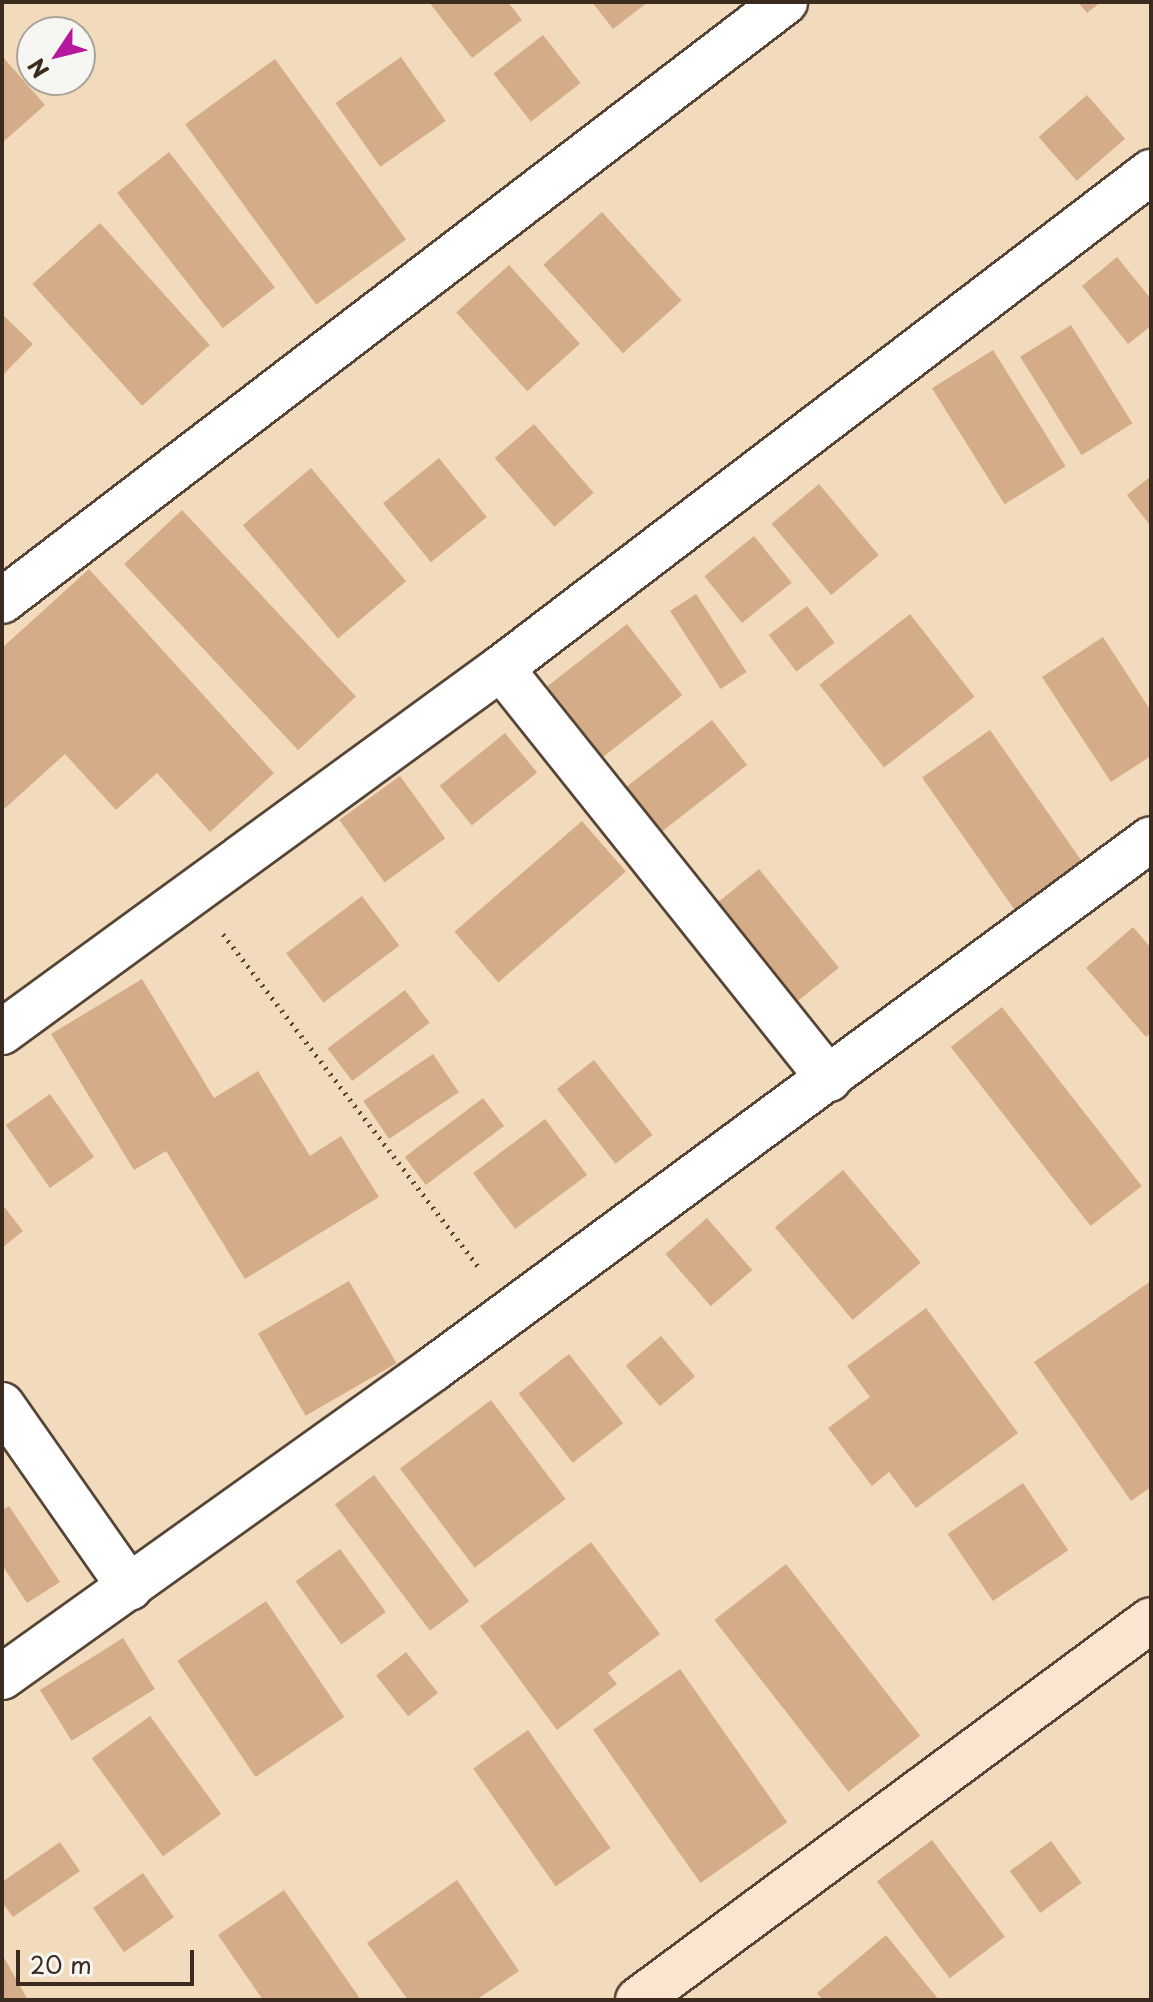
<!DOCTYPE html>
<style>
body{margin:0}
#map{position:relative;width:1153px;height:2002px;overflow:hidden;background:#f2dbbc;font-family:"Playpen Sans",sans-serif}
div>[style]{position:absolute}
.building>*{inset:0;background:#d4ad88;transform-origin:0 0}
.path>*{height:5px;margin-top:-2.5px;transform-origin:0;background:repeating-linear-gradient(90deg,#564536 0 2px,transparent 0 8px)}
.roads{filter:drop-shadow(2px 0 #564536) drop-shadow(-2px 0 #564536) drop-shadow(0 2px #564536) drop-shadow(0 -2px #564536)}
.street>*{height:44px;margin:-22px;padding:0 22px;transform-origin:22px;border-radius:22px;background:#fff}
.secondary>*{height:44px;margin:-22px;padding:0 22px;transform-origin:22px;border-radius:22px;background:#fce5d0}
span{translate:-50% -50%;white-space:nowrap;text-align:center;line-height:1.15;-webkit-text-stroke:8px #f6f6f2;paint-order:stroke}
.frame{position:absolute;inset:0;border:4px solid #3b2a1e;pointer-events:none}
.north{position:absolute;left:16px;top:16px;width:80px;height:80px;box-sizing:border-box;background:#f6f6f2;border:2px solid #aba49d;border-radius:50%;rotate:235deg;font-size:22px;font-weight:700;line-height:32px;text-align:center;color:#3b2a1e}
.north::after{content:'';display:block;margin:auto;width:28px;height:36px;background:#b5179e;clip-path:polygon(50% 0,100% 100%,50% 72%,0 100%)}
.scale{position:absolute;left:16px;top:1950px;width:178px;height:36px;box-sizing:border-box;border:4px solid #3b2a1e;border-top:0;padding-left:10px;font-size:24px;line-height:28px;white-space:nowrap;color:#3b2a1e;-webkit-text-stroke:6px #f6f6f2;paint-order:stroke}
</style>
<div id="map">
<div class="building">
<div style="clip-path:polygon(429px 2px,508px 2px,522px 20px,472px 58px)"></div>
<div style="clip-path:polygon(592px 2px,648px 2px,613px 29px)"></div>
<div style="clip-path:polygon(1078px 2px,1101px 2px,1087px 13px)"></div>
<div style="left:543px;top:35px;width:61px;height:63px;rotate:52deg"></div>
<div style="clip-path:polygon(2px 56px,45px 105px,2px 143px)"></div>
<div style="left:401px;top:57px;width:78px;height:80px;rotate:55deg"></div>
<div style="left:275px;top:59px;width:223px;height:111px;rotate:54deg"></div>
<div style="left:1087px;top:95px;width:58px;height:64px;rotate:49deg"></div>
<div style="left:169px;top:152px;width:172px;height:66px;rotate:52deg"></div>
<div style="left:602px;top:212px;width:119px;height:79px;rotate:48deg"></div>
<div style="left:100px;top:223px;width:164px;height:91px;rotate:48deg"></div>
<div style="clip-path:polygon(1117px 257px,1151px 299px,1151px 326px,1128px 344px,1082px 286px)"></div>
<div style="left:509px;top:265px;width:106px;height:71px;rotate:48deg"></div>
<div style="clip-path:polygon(2px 314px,33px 344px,2px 376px)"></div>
<div style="left:1071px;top:325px;width:116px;height:60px;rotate:58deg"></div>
<div style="left:993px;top:350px;width:137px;height:72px;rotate:58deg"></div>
<div style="left:534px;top:424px;width:91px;height:52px;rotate:49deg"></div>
<div style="left:439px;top:458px;width:76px;height:72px;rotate:51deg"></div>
<div style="left:311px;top:468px;width:148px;height:89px;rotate:50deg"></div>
<div style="clip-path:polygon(1151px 476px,1151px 527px,1127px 495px)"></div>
<div style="left:819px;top:484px;width:93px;height:62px;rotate:50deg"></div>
<div style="left:182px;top:510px;width:255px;height:79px;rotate:47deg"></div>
<div style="left:754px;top:536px;width:60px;height:64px;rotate:51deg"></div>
<div style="clip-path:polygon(89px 569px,274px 773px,210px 832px,157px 773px,116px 810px,65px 754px,2px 811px,2px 648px)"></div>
<div style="left:696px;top:594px;width:93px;height:31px;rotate:57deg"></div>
<div style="left:807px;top:606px;width:46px;height:48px;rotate:53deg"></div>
<div style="left:910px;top:614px;width:105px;height:115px;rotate:52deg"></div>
<div style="left:627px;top:624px;width:90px;height:101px;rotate:52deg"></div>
<div style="clip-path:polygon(1103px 637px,1151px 711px,1151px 756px,1111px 782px,1042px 677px)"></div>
<div style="left:712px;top:720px;width:57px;height:115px;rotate:52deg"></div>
<div style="left:990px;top:730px;width:161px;height:83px;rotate:55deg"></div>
<div style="left:505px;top:733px;width:51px;height:84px;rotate:51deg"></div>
<div style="left:400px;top:776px;width:77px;height:75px;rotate:54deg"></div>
<div style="left:582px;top:821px;width:67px;height:169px;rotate:49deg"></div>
<div style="left:759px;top:869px;width:127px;height:60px;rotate:51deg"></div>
<div style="left:362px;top:896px;width:62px;height:95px;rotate:53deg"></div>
<div style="clip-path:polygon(1133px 927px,1151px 948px,1151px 1032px,1146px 1037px,1086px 968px)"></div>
<div style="clip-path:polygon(142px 979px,214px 1098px,258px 1071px,310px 1156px,341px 1136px,379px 1197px,245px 1279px,166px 1151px,134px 1170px,51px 1034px)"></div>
<div style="left:405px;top:990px;width:41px;height:97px;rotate:53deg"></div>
<div style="left:1002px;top:1007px;width:227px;height:65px;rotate:52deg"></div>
<div style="left:433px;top:1054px;width:46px;height:84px;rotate:56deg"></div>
<div style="left:594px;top:1060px;width:95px;height:47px;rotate:52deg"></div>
<div style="left:50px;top:1094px;width:77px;height:54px;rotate:55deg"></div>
<div style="left:483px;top:1098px;width:35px;height:98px;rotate:53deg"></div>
<div style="left:545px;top:1119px;width:70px;height:90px;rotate:53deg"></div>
<div style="left:843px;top:1170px;width:121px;height:89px;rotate:50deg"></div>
<div style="clip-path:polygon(2px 1204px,23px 1231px,2px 1248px)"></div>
<div style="left:707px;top:1218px;width:69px;height:55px;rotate:49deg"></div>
<div style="left:349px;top:1281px;width:95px;height:105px;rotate:60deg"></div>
<div style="clip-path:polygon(1151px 1281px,1151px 1487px,1131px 1501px,1034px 1362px)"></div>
<div style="clip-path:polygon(926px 1308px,1018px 1433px,916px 1508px,889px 1472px,872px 1486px,828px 1428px,870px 1397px,847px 1366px)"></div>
<div style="left:661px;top:1336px;width:53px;height:46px;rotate:50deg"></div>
<div style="left:569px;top:1354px;width:88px;height:64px;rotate:52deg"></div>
<div style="left:491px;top:1400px;width:124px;height:114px;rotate:53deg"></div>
<div style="left:374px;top:1475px;width:158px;height:49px;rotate:53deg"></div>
<div style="left:1023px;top:1483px;width:81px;height:91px;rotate:56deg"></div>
<div style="clip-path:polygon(9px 1506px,60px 1582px,27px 1603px,2px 1565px,2px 1510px)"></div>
<div style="clip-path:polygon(591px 1542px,660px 1634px,608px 1673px,617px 1684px,557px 1730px,480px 1626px)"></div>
<div style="left:340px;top:1549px;width:78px;height:55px;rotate:54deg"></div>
<div style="left:786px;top:1564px;width:218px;height:91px;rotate:52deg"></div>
<div style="left:266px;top:1601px;width:140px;height:107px;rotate:56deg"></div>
<div style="left:123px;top:1638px;width:60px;height:98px;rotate:58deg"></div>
<div style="left:406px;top:1652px;width:52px;height:38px;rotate:52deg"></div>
<div style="left:680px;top:1669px;width:187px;height:106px;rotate:55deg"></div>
<div style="left:150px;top:1716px;width:121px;height:72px;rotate:54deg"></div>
<div style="left:528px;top:1730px;width:144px;height:67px;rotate:55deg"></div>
<div style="left:932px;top:1840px;width:121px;height:69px;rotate:53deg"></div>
<div style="left:1051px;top:1841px;width:52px;height:51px;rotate:54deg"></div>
<div style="clip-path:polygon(60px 1842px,80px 1871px,13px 1917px,2px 1902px,2px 1882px)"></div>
<div style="left:143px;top:1873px;width:54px;height:61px;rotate:55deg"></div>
<div style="clip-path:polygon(457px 1880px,519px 1971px,476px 2000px,408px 2000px,367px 1943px)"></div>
<div style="clip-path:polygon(284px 1890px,359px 1997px,355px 2000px,263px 2000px,218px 1935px)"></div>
<div style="clip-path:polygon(886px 1935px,939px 2000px,823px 2000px,817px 1993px)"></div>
<div style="clip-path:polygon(2px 1954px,28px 2000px,2px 2000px)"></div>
</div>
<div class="path">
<div style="left:223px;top:934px;width:422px;rotate:52.5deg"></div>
</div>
<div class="roads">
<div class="street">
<div style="left:2px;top:601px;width:986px;rotate:-37.42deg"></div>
<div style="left:501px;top:668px;width:526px;rotate:51.41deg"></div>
<div style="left:2px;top:1032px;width:618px;rotate:-36.11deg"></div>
<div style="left:501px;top:668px;width:818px;rotate:-37.35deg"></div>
<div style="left:2px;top:1405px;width:223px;rotate:55deg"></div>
<div style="left:2px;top:1677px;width:530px;rotate:-35.55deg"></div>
<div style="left:433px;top:1369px;width:892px;rotate:-36.43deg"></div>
</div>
<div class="secondary">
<div style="left:638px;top:2000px;width:638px;rotate:-36.53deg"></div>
</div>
</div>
<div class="frame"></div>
<div class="north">N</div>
<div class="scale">20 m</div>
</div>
